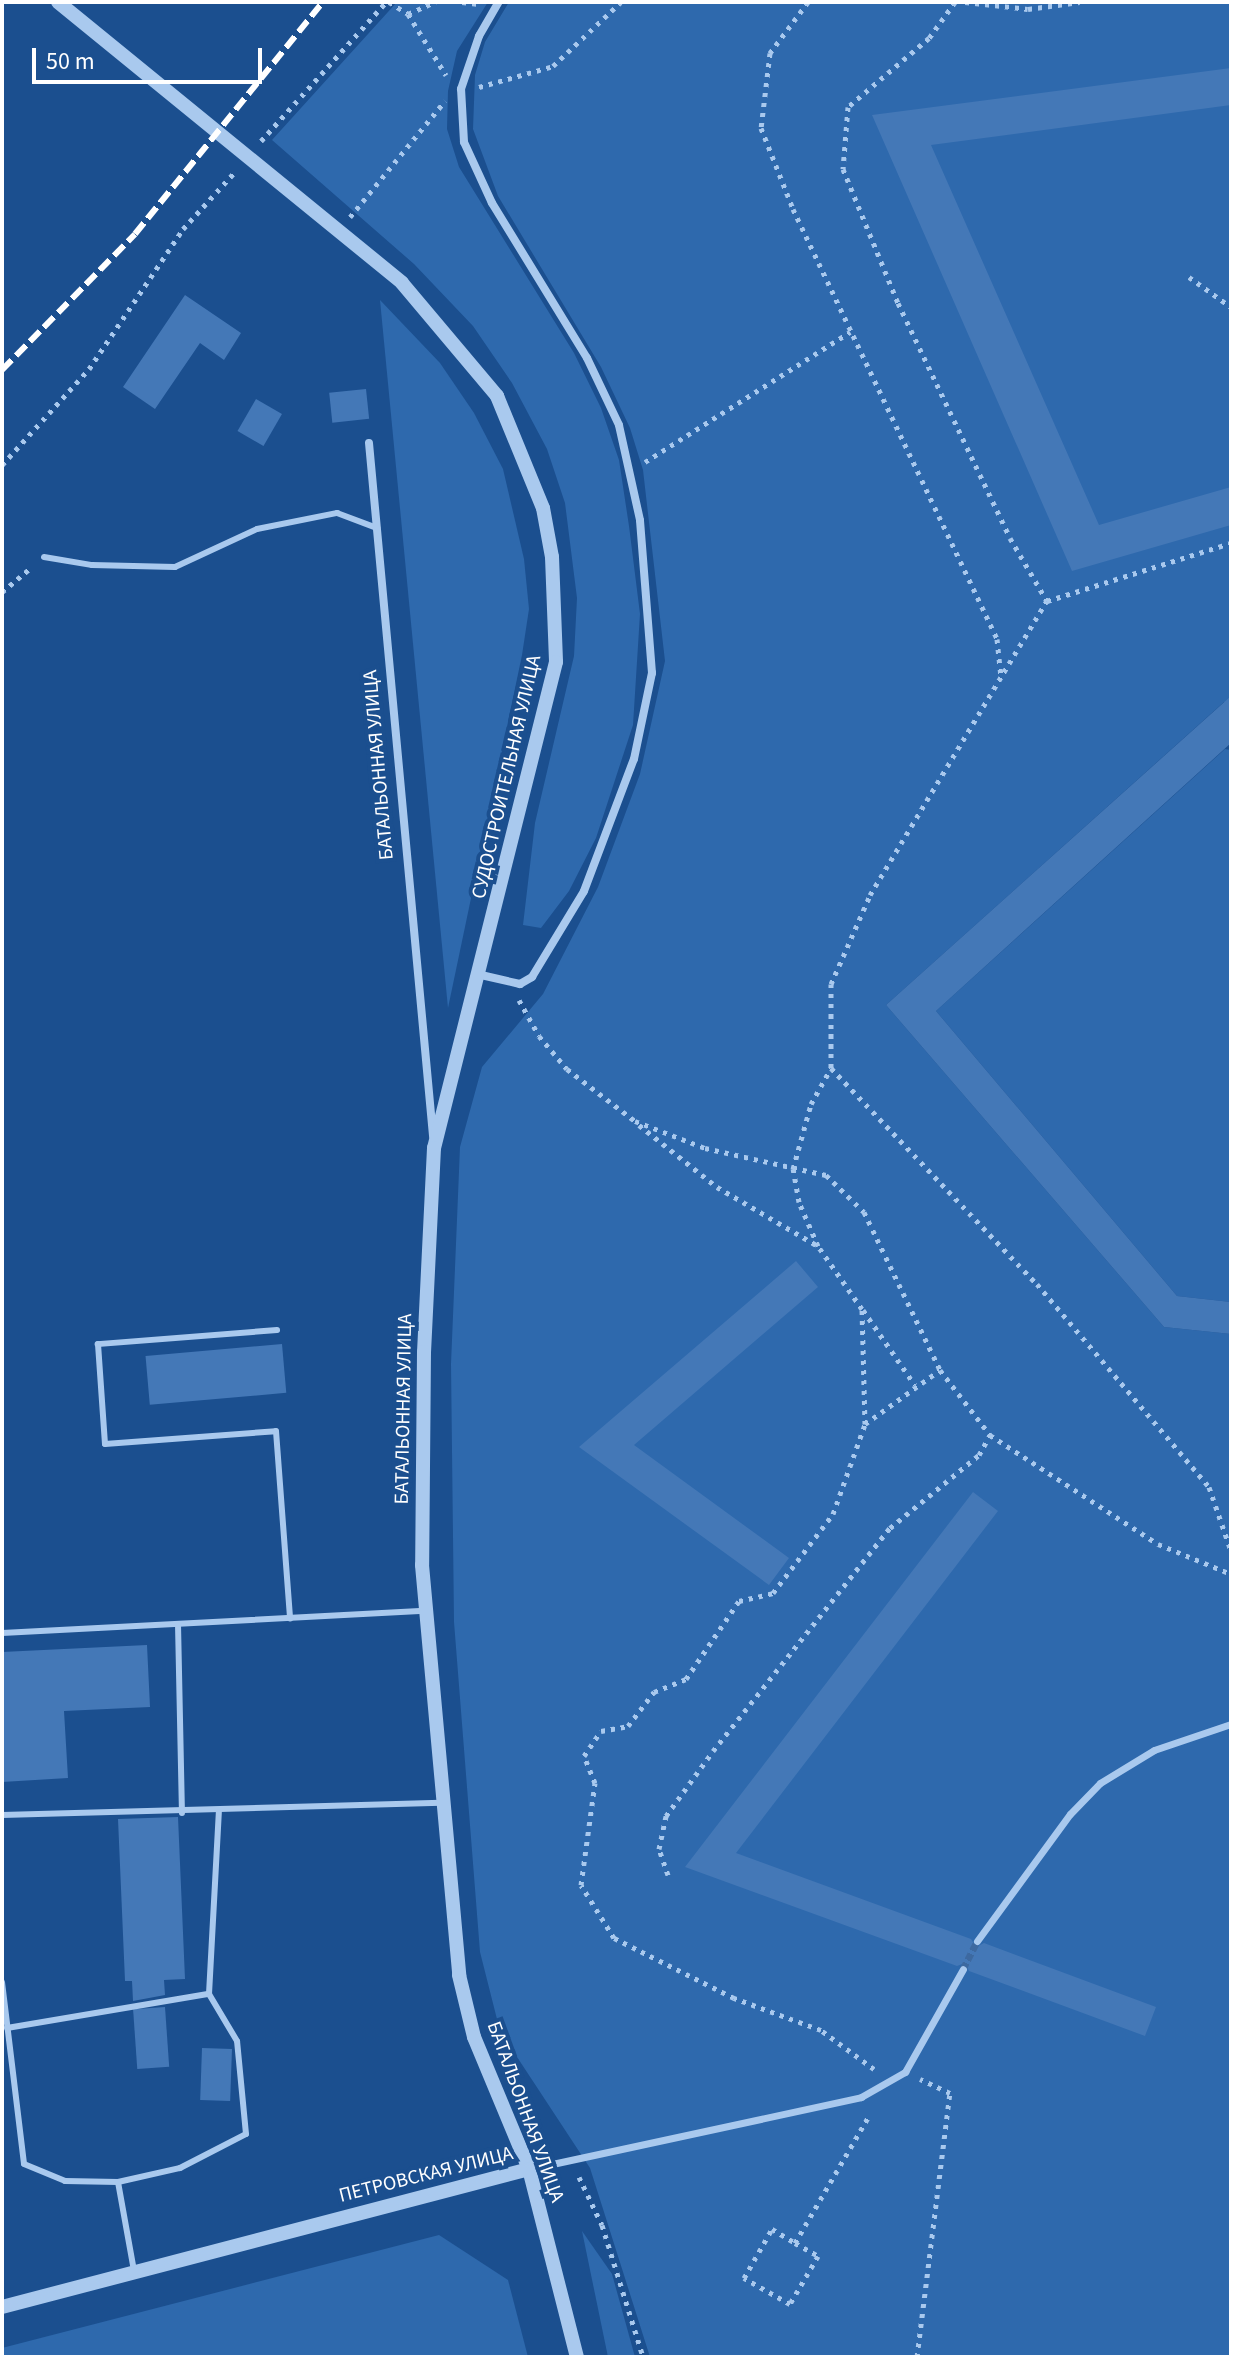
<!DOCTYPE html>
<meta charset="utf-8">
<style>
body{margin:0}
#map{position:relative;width:1233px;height:2359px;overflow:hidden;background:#1b4f8f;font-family:"Source Sans 3",sans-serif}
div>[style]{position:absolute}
.green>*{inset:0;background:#2e69ad}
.building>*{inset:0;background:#4478b7;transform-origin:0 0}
.pedestrian-tunnel>*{height:7px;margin-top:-3.5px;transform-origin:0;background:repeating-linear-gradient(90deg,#3d69a0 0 7px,transparent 0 10.5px)}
.path>*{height:5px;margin-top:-2.5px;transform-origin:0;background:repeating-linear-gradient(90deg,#a9c9ee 0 4px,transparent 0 10px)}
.service>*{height:6px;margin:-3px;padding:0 3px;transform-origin:3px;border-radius:3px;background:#a9c9ee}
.pedestrian>*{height:7px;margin:-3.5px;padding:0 3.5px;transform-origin:3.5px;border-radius:3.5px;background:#a9c9ee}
.minor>*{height:8px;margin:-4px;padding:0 4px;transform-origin:4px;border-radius:4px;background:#a9c9ee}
.tertiary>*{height:14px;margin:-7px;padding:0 7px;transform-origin:7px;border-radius:7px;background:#a9c9ee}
.rail>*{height:6px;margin-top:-3px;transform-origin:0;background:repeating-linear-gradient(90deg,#fff 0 14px,transparent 0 20px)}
span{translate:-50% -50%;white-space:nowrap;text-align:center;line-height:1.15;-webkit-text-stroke:8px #1b4f8f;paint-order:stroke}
.street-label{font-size:20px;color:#fff}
.frame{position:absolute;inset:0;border:4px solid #fff;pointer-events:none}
.scale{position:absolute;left:32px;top:48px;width:230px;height:36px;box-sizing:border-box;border:4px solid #fff;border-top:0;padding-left:10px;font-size:24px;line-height:28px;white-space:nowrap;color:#fff;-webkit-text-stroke:6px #1b4f8f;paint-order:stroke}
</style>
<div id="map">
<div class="green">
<div style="clip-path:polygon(397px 2px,488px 2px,457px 51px,448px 91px,447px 129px,459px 167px,574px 353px,601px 408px,619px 460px,629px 526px,640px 614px,633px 725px,596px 838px,569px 891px,541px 928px,523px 925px,535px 823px,574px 656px,577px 598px,565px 503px,547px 449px,512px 383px,473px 326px,414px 264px,272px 140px)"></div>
<div style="clip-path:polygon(509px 2px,1231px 2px,1231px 703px,1224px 702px,886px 1005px,1164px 1327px,1231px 1334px,1231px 2357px,650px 2357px,590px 2168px,500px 2031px,480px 1952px,454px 1622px,451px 1364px,460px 1147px,482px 1067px,543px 994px,598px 887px,640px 774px,665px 661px,643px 470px,630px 428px,601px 367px,498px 196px,473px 129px,475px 75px,485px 42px)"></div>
<div style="clip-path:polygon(380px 300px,440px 363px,474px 413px,503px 469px,524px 559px,529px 609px,522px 655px,448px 1008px)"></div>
<div style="clip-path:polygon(1225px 749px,1231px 750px,1231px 1302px,1177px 1296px,936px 1011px)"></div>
<div style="clip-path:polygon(582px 2231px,612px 2274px,635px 2357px,608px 2357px)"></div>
<div style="clip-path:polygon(439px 2235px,508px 2280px,528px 2357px,2px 2357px,2px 2348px)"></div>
</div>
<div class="building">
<div style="clip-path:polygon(1231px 68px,1231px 105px,931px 145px,1099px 525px,1231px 487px,1231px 525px,1072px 571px,872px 115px)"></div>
<div style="clip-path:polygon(185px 295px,241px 333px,224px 360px,200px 343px,155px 409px,123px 387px)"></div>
<div style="left:366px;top:389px;width:30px;height:37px;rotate:84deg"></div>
<div style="left:256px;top:399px;width:30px;height:37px;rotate:30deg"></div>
<div style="clip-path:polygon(1231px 696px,1231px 743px,936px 1011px,1177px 1296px,1231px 1302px,1231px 1334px,1164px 1327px,886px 1005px)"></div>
<div style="clip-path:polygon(796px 1261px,818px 1287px,634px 1445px,789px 1558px,769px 1585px,579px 1447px)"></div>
<div style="left:282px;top:1344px;width:49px;height:137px;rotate:85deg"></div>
<div style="clip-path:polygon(973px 1492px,998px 1511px,736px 1853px,971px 1939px,976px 1947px,984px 1943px,1156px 2007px,1145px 2036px,969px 1971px,965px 1963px,957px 1966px,685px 1867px)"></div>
<div style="clip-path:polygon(147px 1645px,150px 1707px,64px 1711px,68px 1778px,2px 1782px,2px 1652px)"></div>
<div style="clip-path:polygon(178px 1817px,185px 1979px,164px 1980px,165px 1995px,133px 2001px,132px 1981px,125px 1981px,118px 1819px)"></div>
<div style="left:165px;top:2007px;width:60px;height:32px;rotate:86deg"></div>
<div style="left:202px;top:2048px;width:30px;height:52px;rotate:2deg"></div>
</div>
<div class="pedestrian-tunnel">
<div style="left:963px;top:1969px;width:31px;rotate:-63deg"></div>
</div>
<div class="path">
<div style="left:389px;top:2px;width:22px;rotate:32deg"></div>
<div style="left:408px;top:14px;width:30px;rotate:-24deg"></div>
<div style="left:462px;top:2px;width:17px;rotate:7deg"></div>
<div style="left:808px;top:2px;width:64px;rotate:126.7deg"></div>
<div style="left:770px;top:53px;width:76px;rotate:96.8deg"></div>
<div style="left:761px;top:128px;width:87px;rotate:68.4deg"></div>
<div style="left:793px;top:209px;width:476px;rotate:64.6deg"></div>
<div style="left:997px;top:639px;width:36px;rotate:84deg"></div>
<div style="left:955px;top:2px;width:44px;rotate:125.8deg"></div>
<div style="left:929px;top:38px;width:106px;rotate:139.6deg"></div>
<div style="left:848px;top:107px;width:62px;rotate:94.6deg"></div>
<div style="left:843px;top:169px;width:145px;rotate:67.7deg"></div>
<div style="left:898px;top:303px;width:260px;rotate:64.5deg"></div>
<div style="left:1010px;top:538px;width:73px;rotate:59.6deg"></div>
<div style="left:965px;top:2px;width:63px;rotate:6.3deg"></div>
<div style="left:1028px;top:9px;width:52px;rotate:-7.7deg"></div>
<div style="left:408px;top:14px;width:72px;rotate:58.1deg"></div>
<div style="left:479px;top:87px;width:77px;rotate:-15.8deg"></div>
<div style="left:553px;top:66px;width:93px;rotate:-43.3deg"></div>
<div style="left:261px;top:141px;width:187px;rotate:-48deg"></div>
<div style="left:350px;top:217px;width:150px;rotate:-50.7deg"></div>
<div style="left:1189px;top:277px;width:52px;rotate:35.5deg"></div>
<div style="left:645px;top:462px;width:243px;rotate:-32.4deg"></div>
<div style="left:2px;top:465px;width:130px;rotate:-47.8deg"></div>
<div style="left:89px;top:369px;width:169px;rotate:-56.1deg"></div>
<div style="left:183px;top:229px;width:76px;rotate:-47.7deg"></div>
<div style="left:2px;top:592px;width:39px;rotate:-40deg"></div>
<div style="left:519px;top:1000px;width:41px;rotate:60.9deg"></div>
<div style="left:539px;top:1036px;width:43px;rotate:49.7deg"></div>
<div style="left:567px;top:1069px;width:86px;rotate:37.4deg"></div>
<div style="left:635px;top:1121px;width:75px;rotate:21.1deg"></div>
<div style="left:705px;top:1148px;width:124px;rotate:12.6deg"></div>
<div style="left:826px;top:1175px;width:53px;rotate:44.2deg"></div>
<div style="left:864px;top:1212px;width:175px;rotate:64.3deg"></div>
<div style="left:940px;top:1370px;width:82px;rotate:52.4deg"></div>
<div style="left:990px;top:1435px;width:200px;rotate:33deg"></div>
<div style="left:1158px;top:1544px;width:79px;rotate:22.3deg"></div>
<div style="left:831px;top:1068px;width:298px;rotate:46.4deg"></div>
<div style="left:1037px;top:1284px;width:266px;rotate:49.7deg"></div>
<div style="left:1209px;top:1487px;width:68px;rotate:71deg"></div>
<div style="left:639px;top:1125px;width:100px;rotate:38.5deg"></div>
<div style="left:717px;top:1187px;width:117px;rotate:30.3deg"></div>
<div style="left:863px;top:1310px;width:91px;rotate:55.3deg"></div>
<div style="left:865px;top:1424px;width:115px;rotate:-91.5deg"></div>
<div style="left:862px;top:1309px;width:77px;rotate:-124.9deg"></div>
<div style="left:818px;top:1246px;width:48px;rotate:-113.4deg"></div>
<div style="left:799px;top:1202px;width:34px;rotate:-100deg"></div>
<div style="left:793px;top:1169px;width:67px;rotate:-74.5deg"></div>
<div style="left:811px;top:1104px;width:41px;rotate:-60.9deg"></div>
<div style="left:831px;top:1068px;width:84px;rotate:-90deg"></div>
<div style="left:831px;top:984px;width:97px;rotate:-66.3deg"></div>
<div style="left:870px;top:895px;width:343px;rotate:-59deg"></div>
<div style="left:1047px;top:601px;width:193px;rotate:-17.5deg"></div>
<div style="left:668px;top:1875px;width:28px;rotate:-109deg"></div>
<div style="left:659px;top:1849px;width:34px;rotate:-78deg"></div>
<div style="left:666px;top:1816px;width:80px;rotate:-54.1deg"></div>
<div style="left:713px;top:1751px;width:285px;rotate:-51.6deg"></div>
<div style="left:890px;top:1528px;width:115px;rotate:-39.4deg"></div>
<div style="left:979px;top:1455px;width:23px;rotate:-61deg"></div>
<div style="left:874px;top:2069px;width:66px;rotate:-143.7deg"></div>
<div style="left:821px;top:2030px;width:93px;rotate:-159.8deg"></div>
<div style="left:734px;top:1998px;width:134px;rotate:-153.4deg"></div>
<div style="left:614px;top:1938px;width:62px;rotate:-121.9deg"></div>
<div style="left:581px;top:1885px;width:103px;rotate:-82.2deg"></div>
<div style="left:595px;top:1783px;width:29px;rotate:-112deg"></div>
<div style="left:584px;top:1756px;width:30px;rotate:-56deg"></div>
<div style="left:601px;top:1731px;width:27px;rotate:-10deg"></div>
<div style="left:628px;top:1726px;width:43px;rotate:-52.6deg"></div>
<div style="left:654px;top:1692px;width:35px;rotate:-22deg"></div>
<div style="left:686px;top:1679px;width:94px;rotate:-55.8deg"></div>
<div style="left:739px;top:1601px;width:35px;rotate:-13deg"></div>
<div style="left:773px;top:1593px;width:99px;rotate:-52.8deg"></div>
<div style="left:833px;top:1514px;width:96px;rotate:-70.4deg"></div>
<div style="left:865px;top:1424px;width:92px;rotate:-35.8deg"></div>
<div style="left:579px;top:2177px;width:53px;rotate:64.4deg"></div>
<div style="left:602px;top:2225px;width:138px;rotate:72.7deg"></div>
<div style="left:795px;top:2243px;width:26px;rotate:29deg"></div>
<div style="left:818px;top:2256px;width:56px;rotate:120.3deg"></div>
<div style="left:790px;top:2304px;width:53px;rotate:-150.5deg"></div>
<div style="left:744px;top:2278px;width:56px;rotate:-60.3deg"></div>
<div style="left:772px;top:2229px;width:27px;rotate:31deg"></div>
<div style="left:795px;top:2243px;width:149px;rotate:-59.8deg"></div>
<div style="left:917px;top:2357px;width:266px;rotate:-82.9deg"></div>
<div style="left:950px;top:2093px;width:33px;rotate:-155deg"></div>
</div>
<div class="service">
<div style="left:44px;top:557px;width:49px;rotate:9.5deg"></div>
<div style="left:92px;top:565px;width:83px;rotate:1.4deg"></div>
<div style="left:175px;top:567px;width:90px;rotate:-24.9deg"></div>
<div style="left:257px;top:529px;width:82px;rotate:-11.3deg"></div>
<div style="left:337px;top:513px;width:43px;rotate:20.6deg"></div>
<div style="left:277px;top:1330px;width:180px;rotate:175.5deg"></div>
<div style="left:98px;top:1344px;width:100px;rotate:86deg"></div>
<div style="left:105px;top:1444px;width:171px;rotate:-4.3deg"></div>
<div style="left:276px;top:1431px;width:188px;rotate:85.7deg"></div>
<div style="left:178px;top:1624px;width:189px;rotate:88.8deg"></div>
<div style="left:2px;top:1633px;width:423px;rotate:-3deg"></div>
<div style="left:2px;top:1815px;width:439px;rotate:-1.6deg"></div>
<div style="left:2px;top:1982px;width:183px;rotate:83.1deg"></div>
<div style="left:24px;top:2164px;width:44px;rotate:22.5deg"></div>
<div style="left:65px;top:2181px;width:53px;rotate:1.1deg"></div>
<div style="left:118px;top:2182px;width:64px;rotate:-12.7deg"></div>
<div style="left:180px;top:2168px;width:74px;rotate:-27.3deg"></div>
<div style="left:246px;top:2134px;width:93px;rotate:-95.5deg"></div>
<div style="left:237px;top:2041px;width:55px;rotate:-120.8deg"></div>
<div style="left:209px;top:1994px;width:182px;rotate:-86.9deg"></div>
<div style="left:7px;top:2028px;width:205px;rotate:-9.6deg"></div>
<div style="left:118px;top:2182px;width:90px;rotate:79.8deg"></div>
</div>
<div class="pedestrian">
<div style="left:977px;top:1941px;width:157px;rotate:-53.8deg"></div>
<div style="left:1070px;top:1814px;width:43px;rotate:-45.9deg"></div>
<div style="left:1100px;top:1783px;width:63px;rotate:-31.4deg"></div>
<div style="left:1154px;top:1750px;width:81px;rotate:-18.7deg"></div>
<div style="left:529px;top:2169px;width:340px;rotate:-12.2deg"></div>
<div style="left:861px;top:2097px;width:51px;rotate:-29.6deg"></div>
<div style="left:905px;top:2072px;width:118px;rotate:-60.6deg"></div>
</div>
<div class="minor">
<div style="left:369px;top:443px;width:696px;rotate:84.72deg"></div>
<div style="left:481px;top:975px;width:40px;rotate:13deg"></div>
<div style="left:520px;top:984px;width:14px;rotate:-30deg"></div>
<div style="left:532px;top:977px;width:100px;rotate:-58.8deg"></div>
<div style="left:584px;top:891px;width:141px;rotate:-69.3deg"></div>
<div style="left:634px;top:759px;width:88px;rotate:-78.2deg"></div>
<div style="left:652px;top:673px;width:153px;rotate:-94.5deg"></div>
<div style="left:640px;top:520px;width:97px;rotate:-102.5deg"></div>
<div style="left:619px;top:425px;width:74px;rotate:-115.5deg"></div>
<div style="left:587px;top:358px;width:182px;rotate:-121.5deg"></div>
<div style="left:492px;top:203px;width:67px;rotate:-114.7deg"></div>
<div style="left:464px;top:142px;width:53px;rotate:-93.2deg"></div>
<div style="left:461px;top:89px;width:56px;rotate:-71.2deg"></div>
<div style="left:479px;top:36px;width:39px;rotate:-60deg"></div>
</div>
<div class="tertiary">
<div style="left:58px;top:2px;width:444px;rotate:39.2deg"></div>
<div style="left:402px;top:283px;width:148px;rotate:49.9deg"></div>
<div style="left:497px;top:396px;width:121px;rotate:67.7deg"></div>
<div style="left:543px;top:508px;width:50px;rotate:79.6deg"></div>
<div style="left:552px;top:557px;width:105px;rotate:87.8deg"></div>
<div style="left:556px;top:662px;width:501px;rotate:104.09deg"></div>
<div style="left:434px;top:1148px;width:204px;rotate:92.8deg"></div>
<div style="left:424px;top:1352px;width:213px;rotate:90.5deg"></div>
<div style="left:422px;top:1565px;width:412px;rotate:84.8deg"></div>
<div style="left:459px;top:1975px;width:64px;rotate:76.4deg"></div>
<div style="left:474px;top:2037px;width:143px;rotate:67.4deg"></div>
<div style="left:529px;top:2169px;width:194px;rotate:75.7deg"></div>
<div style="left:2px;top:2307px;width:545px;rotate:-14.67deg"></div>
</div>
<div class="rail">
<div style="left:2px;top:370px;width:190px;rotate:-45.6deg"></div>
<div style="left:135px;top:234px;width:299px;rotate:-51deg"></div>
</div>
<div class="street-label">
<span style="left:379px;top:765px;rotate:-95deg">БАТАЛЬОННАЯ УЛИЦА</span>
<span style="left:507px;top:777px;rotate:-77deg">СУДОСТРОИТЕЛЬНАЯ УЛИЦА</span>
<span style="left:404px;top:1409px;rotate:-89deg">БАТАЛЬОННАЯ УЛИЦА</span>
<span style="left:525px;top:2112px;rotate:70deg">БАТАЛЬОННАЯ УЛИЦА</span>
<span style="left:426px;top:2175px;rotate:-14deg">ПЕТРОВСКАЯ УЛИЦА</span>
</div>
<div class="frame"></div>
<div class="scale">50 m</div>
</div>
